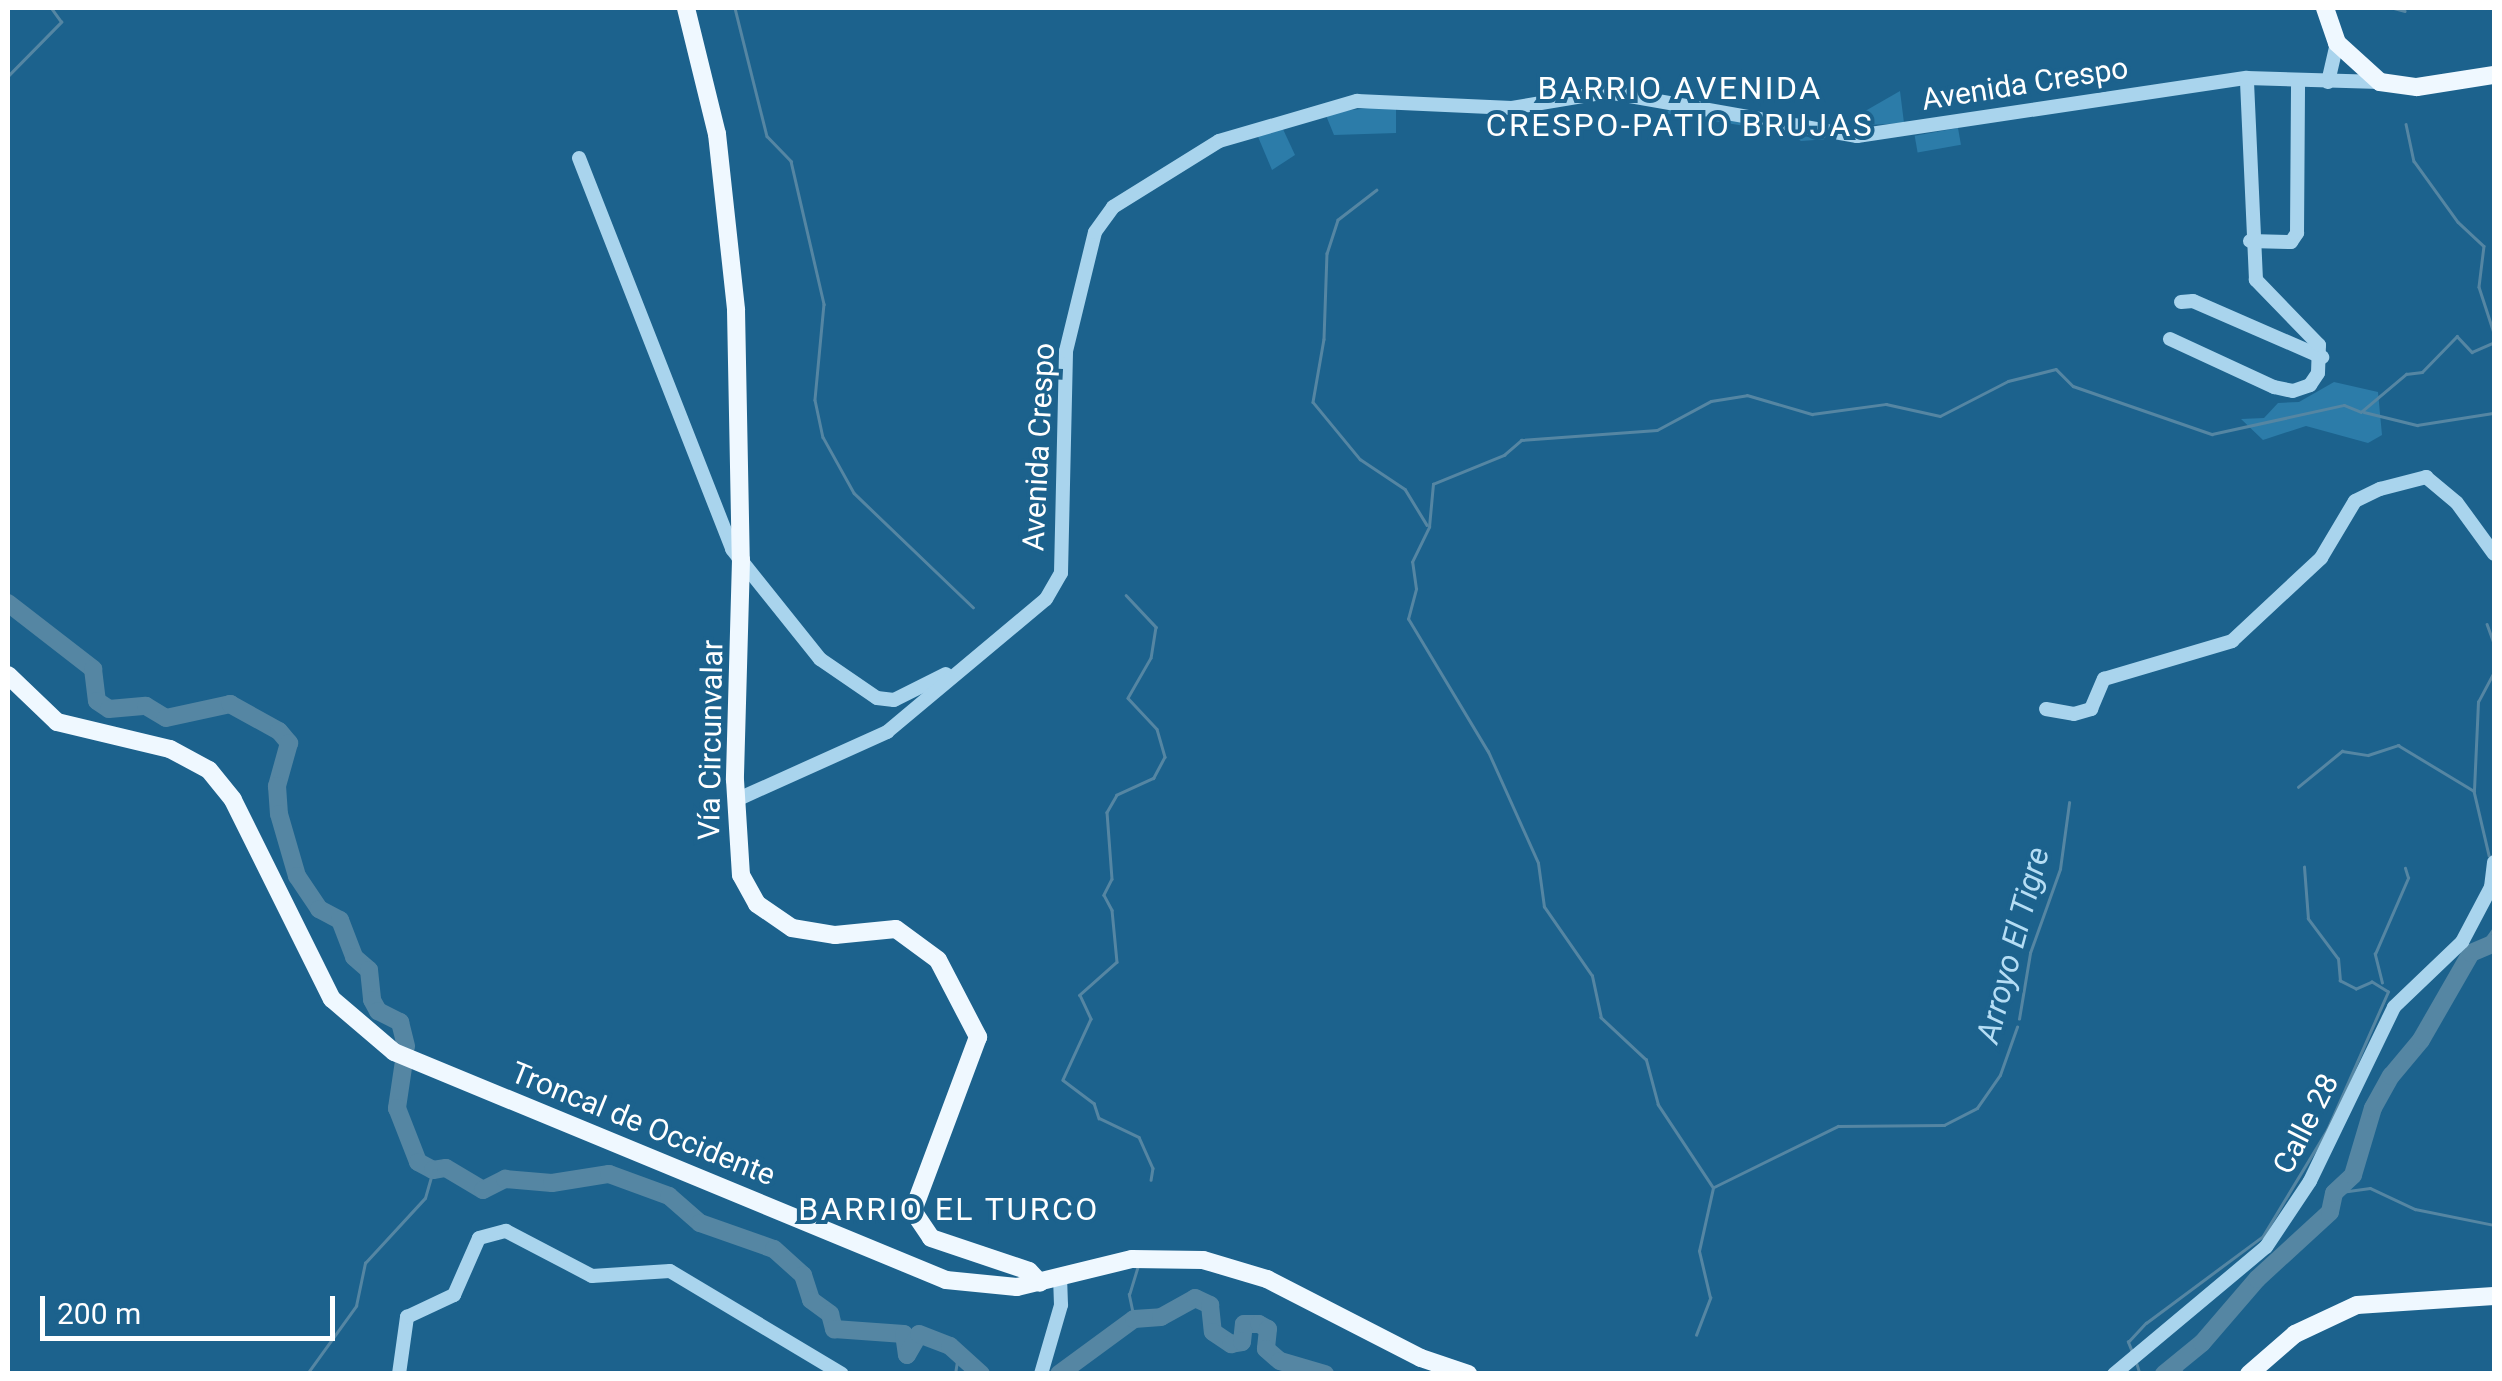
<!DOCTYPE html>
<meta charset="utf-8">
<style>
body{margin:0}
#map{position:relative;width:2502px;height:1381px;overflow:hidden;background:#1c628d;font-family:Roboto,sans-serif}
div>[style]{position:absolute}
.green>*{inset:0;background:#2c7ca9;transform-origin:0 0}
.stream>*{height:2.5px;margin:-1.25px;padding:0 1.25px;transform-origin:1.25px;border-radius:1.25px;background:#5586a3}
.river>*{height:18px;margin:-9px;padding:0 9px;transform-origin:9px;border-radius:9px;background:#5586a3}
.minor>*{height:14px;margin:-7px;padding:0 7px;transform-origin:7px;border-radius:7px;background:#a9d4ed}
.major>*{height:18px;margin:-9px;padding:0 9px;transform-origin:9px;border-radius:9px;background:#eff8ff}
span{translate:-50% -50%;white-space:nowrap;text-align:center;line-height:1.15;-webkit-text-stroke:8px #1c628d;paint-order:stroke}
.street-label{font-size:30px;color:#fff}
.neighbourhood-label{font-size:32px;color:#fff;letter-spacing:2.5px}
.water-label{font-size:32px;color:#b5ddf4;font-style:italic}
.frame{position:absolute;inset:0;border:10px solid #fff;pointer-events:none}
.scale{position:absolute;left:40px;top:1296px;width:295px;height:45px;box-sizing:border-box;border:5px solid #fff;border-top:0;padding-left:12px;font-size:30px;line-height:35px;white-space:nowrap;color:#fff;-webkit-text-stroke:8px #1c628d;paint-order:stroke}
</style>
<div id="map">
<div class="green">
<div style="clip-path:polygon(1900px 91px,1904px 123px,1852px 126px,1860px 114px)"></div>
<div style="clip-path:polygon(1396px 105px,1396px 133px,1334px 135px,1325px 113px)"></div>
<div style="clip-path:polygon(1670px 110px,1760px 125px,1812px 138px,1829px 139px,1801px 141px,1789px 133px,1663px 113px)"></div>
<div style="clip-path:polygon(1282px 127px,1295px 155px,1272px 170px,1256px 132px)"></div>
<div style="left:1958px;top:128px;width:17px;height:44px;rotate:80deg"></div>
<div style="clip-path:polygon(2334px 382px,2378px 392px,2382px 435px,2368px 443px,2306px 426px,2263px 440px,2241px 419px,2264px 418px,2278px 403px,2299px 402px)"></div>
</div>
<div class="stream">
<div style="left:735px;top:8px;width:132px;rotate:76deg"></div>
<div style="left:767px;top:136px;width:35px;rotate:46deg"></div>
<div style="left:791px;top:161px;width:147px;rotate:77deg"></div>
<div style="left:824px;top:304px;width:96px;rotate:95.4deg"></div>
<div style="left:815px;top:400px;width:38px;rotate:78deg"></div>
<div style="left:823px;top:437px;width:64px;rotate:61deg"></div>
<div style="left:854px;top:493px;width:165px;rotate:43.8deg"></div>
<div style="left:2394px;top:8px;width:11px;rotate:15deg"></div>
<div style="left:8px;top:76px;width:76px;rotate:-45.5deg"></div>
<div style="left:61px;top:22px;width:17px;rotate:-126deg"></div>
<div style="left:2406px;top:124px;width:38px;rotate:78deg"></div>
<div style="left:2414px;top:161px;width:75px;rotate:54.2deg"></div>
<div style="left:2458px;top:222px;width:35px;rotate:43deg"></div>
<div style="left:2484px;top:246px;width:41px;rotate:97deg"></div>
<div style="left:2479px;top:287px;width:48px;rotate:71.9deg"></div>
<div style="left:1377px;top:190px;width:49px;rotate:142.4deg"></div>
<div style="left:1338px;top:220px;width:35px;rotate:108deg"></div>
<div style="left:1327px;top:253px;width:86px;rotate:92deg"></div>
<div style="left:1324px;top:339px;width:64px;rotate:99.9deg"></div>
<div style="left:1313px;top:402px;width:74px;rotate:50.5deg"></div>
<div style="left:1360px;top:459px;width:54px;rotate:33.7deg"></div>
<div style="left:1405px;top:489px;width:42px;rotate:58.6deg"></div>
<div style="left:2364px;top:412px;width:55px;rotate:13.8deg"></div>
<div style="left:2417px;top:425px;width:78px;rotate:-8.9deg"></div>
<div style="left:1126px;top:595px;width:44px;rotate:46.8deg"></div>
<div style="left:1156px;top:627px;width:31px;rotate:99deg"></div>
<div style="left:1151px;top:658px;width:46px;rotate:119.9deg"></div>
<div style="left:1128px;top:698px;width:42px;rotate:46.9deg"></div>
<div style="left:1157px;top:729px;width:29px;rotate:74deg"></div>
<div style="left:1165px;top:757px;width:24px;rotate:118deg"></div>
<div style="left:1154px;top:778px;width:41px;rotate:155.3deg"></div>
<div style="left:1117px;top:795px;width:20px;rotate:120deg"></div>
<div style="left:1107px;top:812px;width:67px;rotate:85.7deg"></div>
<div style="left:1112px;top:879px;width:18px;rotate:117deg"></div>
<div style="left:1104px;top:895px;width:17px;rotate:62deg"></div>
<div style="left:1112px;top:910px;width:52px;rotate:84.5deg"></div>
<div style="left:1117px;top:962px;width:50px;rotate:138.3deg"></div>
<div style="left:1080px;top:995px;width:26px;rotate:65deg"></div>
<div style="left:1091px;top:1019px;width:67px;rotate:114.7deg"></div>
<div style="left:1063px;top:1080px;width:39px;rotate:37deg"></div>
<div style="left:1094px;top:1103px;width:16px;rotate:72deg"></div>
<div style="left:1099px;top:1118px;width:44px;rotate:25.4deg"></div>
<div style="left:1139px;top:1137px;width:34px;rotate:66deg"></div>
<div style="left:1153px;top:1168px;width:12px;rotate:99deg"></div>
<div style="left:2487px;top:624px;width:20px;rotate:70deg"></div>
<div style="left:2298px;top:787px;width:57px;rotate:-39.3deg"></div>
<div style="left:2342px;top:751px;width:26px;rotate:9deg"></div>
<div style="left:2368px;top:755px;width:32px;rotate:-18deg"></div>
<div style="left:2398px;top:745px;width:89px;rotate:31.2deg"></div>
<div style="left:2474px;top:791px;width:66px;rotate:76.8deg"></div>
<div style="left:2474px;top:790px;width:88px;rotate:-87.4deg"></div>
<div style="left:2478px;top:702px;width:34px;rotate:-62deg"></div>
<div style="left:2481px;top:946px;width:22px;rotate:-54deg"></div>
<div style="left:2382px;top:983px;width:30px;rotate:-104deg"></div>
<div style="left:2375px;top:954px;width:83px;rotate:-66.5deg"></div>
<div style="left:2408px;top:878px;width:10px;rotate:-107deg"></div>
<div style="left:2019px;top:1019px;width:67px;rotate:-80.5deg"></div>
<div style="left:2030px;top:953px;width:89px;rotate:-70.3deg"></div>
<div style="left:2060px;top:869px;width:67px;rotate:-82.2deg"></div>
<div style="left:1714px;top:1187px;width:138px;rotate:-26.2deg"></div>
<div style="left:1838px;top:1126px;width:106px;rotate:-0.5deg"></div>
<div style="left:1944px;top:1125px;width:37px;rotate:-27deg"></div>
<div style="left:1977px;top:1108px;width:40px;rotate:-55.1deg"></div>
<div style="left:2000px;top:1075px;width:51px;rotate:-70.5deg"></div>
<div style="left:2334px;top:1193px;width:36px;rotate:-8deg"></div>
<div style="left:2370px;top:1188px;width:50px;rotate:25deg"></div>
<div style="left:2415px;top:1209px;width:81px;rotate:11.4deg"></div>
<div style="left:1134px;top:1319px;width:25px;rotate:-102deg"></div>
<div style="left:1129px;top:1295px;width:28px;rotate:-73deg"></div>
<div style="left:1696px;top:1335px;width:40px;rotate:-69deg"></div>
<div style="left:1710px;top:1298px;width:48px;rotate:-103.2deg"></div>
<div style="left:1699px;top:1251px;width:65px;rotate:-77.5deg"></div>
<div style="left:1713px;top:1188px;width:100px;rotate:-123.5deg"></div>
<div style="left:1658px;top:1105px;width:47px;rotate:-104.9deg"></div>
<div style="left:1646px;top:1060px;width:62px;rotate:-137deg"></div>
<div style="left:1601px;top:1018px;width:43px;rotate:-102.1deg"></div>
<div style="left:1592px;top:976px;width:84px;rotate:-124.8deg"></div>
<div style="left:1544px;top:907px;width:44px;rotate:-97.8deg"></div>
<div style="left:1538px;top:863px;width:122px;rotate:-114.2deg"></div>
<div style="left:1488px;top:752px;width:155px;rotate:-121deg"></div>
<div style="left:1408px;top:619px;width:31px;rotate:-75deg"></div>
<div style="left:1416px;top:589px;width:27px;rotate:-98deg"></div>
<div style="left:1412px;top:562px;width:39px;rotate:-64deg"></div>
<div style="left:1429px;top:527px;width:43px;rotate:-84.7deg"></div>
<div style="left:1433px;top:484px;width:77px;rotate:-22.2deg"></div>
<div style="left:1504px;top:455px;width:23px;rotate:-41deg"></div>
<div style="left:1521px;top:440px;width:136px;rotate:-4.2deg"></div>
<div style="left:1657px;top:430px;width:61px;rotate:-28.2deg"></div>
<div style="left:1711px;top:401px;width:36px;rotate:-9deg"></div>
<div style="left:1747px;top:395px;width:68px;rotate:16.3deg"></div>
<div style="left:1812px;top:414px;width:75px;rotate:-7.7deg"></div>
<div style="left:1886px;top:404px;width:55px;rotate:12.5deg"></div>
<div style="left:1940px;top:416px;width:76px;rotate:-27.2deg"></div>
<div style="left:2008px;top:381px;width:49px;rotate:-14deg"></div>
<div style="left:2056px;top:369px;width:24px;rotate:45deg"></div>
<div style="left:2073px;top:386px;width:147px;rotate:19.1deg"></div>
<div style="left:2212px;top:434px;width:135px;rotate:-12.4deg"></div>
<div style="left:2344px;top:405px;width:18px;rotate:22deg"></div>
<div style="left:2361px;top:412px;width:59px;rotate:-40.2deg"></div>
<div style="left:2406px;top:374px;width:16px;rotate:-7deg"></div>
<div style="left:2422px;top:372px;width:50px;rotate:-45.8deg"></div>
<div style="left:2457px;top:336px;width:22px;rotate:47deg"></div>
<div style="left:2472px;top:352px;width:24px;rotate:-24deg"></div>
<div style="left:2132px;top:1352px;width:11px;rotate:-112deg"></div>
<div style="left:2128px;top:1342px;width:26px;rotate:-47deg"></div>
<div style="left:2146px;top:1323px;width:146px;rotate:-36.6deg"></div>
<div style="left:2263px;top:1236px;width:124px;rotate:-58.9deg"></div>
<div style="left:2327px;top:1130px;width:151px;rotate:-66.2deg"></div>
<div style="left:2388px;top:992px;width:19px;rotate:-148deg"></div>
<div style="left:2372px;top:982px;width:17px;rotate:156deg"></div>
<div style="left:2356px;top:989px;width:18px;rotate:-153deg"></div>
<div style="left:2340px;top:981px;width:22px;rotate:-95deg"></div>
<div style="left:2338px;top:959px;width:50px;rotate:-126.9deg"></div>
<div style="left:2308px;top:919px;width:52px;rotate:-94.4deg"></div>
<div style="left:2137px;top:1364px;width:10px;rotate:73deg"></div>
<div style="left:2176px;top:1367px;width:12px;rotate:35deg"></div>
<div style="left:307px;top:1374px;width:84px;rotate:-54.2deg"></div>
<div style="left:356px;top:1306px;width:44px;rotate:-78.2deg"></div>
<div style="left:365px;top:1263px;width:88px;rotate:-47.3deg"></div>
<div style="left:425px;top:1198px;width:29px;rotate:-74deg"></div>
<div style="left:955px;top:1374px;width:20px;rotate:-81deg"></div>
</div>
<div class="river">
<div style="left:8px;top:603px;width:108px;rotate:37.8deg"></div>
<div style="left:93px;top:669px;width:32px;rotate:83deg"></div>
<div style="left:97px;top:701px;width:14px;rotate:34deg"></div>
<div style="left:109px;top:709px;width:37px;rotate:-5deg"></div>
<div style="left:146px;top:706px;width:23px;rotate:31deg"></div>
<div style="left:166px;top:718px;width:66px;rotate:-12.3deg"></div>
<div style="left:230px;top:704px;width:56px;rotate:28.9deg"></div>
<div style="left:279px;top:731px;width:16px;rotate:50deg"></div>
<div style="left:289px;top:743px;width:45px;rotate:105.6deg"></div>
<div style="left:277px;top:786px;width:28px;rotate:86deg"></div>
<div style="left:279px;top:814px;width:65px;rotate:73.8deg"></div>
<div style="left:297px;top:876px;width:40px;rotate:56deg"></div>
<div style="left:319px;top:909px;width:24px;rotate:28deg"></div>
<div style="left:340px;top:920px;width:40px;rotate:69deg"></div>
<div style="left:354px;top:957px;width:20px;rotate:41deg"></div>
<div style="left:369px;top:970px;width:30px;rotate:84deg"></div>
<div style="left:372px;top:1000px;width:13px;rotate:61deg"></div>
<div style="left:378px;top:1011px;width:25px;rotate:27deg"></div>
<div style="left:400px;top:1022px;width:25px;rotate:76deg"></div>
<div style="left:404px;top:1061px;width:48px;rotate:98.5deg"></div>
<div style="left:397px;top:1108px;width:58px;rotate:68.7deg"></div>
<div style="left:418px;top:1162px;width:17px;rotate:28deg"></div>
<div style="left:433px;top:1170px;width:13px;rotate:-9deg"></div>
<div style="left:446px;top:1168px;width:43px;rotate:30.7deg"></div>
<div style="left:483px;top:1190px;width:25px;rotate:-27deg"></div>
<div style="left:505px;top:1179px;width:47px;rotate:4.9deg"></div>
<div style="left:552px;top:1183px;width:58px;rotate:-9deg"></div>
<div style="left:609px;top:1174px;width:64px;rotate:20.1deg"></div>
<div style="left:669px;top:1196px;width:41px;rotate:41.1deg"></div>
<div style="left:700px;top:1223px;width:78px;rotate:19.4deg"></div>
<div style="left:774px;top:1249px;width:39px;rotate:42deg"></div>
<div style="left:803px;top:1275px;width:26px;rotate:72deg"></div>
<div style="left:811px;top:1300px;width:24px;rotate:36deg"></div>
<div style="left:830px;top:1314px;width:16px;rotate:75deg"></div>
<div style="left:834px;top:1329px;width:70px;rotate:4.1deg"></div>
<div style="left:904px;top:1334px;width:21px;rotate:82deg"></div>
<div style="left:907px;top:1355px;width:24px;rotate:-60deg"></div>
<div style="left:919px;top:1334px;width:33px;rotate:21deg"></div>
<div style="left:950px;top:1346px;width:42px;rotate:42.1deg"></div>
<div style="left:1059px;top:1374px;width:93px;rotate:-36.3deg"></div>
<div style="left:1134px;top:1319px;width:27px;rotate:-4deg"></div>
<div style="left:1161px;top:1317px;width:39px;rotate:-29deg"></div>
<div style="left:1195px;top:1298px;width:17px;rotate:25deg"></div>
<div style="left:1210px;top:1305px;width:27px;rotate:84deg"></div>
<div style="left:1213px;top:1332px;width:22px;rotate:34deg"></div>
<div style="left:1231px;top:1344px;width:11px;rotate:-10deg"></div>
<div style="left:1242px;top:1342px;width:18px;rotate:-84deg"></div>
<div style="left:1244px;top:1324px;width:15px"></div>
<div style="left:1259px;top:1324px;width:10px;rotate:29deg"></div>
<div style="left:1268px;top:1329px;width:20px;rotate:96deg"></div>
<div style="left:1266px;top:1349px;width:18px;rotate:41deg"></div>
<div style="left:1280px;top:1361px;width:47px;rotate:16.1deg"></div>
<div style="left:2164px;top:1374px;width:49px;rotate:-39.2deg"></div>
<div style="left:2202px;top:1343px;width:84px;rotate:-49.3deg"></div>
<div style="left:2257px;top:1279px;width:99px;rotate:-42.5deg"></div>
<div style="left:2330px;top:1212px;width:19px;rotate:-78deg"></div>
<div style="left:2334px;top:1193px;width:26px;rotate:-43deg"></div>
<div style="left:2353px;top:1175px;width:70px;rotate:-73.4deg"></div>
<div style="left:2373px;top:1108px;width:37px;rotate:-61deg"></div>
<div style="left:2391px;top:1076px;width:47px;rotate:-50.2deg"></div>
<div style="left:2421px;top:1040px;width:100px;rotate:-60.1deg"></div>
<div style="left:2471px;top:953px;width:25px;rotate:-23deg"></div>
</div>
<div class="minor">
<div style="left:2328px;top:82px;width:40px;rotate:-77deg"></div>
<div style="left:579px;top:158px;width:420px;rotate:68.6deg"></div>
<div style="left:732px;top:549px;width:141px;rotate:51.3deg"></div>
<div style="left:820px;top:659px;width:69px;rotate:34.4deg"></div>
<div style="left:877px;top:698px;width:17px;rotate:7deg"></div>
<div style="left:894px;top:700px;width:58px;rotate:-26.6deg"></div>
<div style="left:2250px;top:241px;width:41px;rotate:1.4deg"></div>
<div style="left:2291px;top:242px;width:11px;rotate:-56deg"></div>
<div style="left:2297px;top:233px;width:152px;rotate:-89.6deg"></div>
<div style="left:2181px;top:302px;width:12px;rotate:-5deg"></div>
<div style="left:2193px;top:301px;width:141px;rotate:23.5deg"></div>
<div style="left:2170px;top:339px;width:115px;rotate:24.8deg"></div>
<div style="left:2274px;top:387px;width:19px;rotate:12deg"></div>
<div style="left:2293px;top:391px;width:18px;rotate:-19deg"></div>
<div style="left:2310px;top:385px;width:14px;rotate:-56deg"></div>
<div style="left:2318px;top:373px;width:28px;rotate:-88deg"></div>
<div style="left:2319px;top:345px;width:91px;rotate:-134.1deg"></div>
<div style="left:2256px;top:280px;width:202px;rotate:-92.6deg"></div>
<div style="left:2046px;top:709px;width:28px;rotate:10deg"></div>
<div style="left:2074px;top:714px;width:18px;rotate:-16deg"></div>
<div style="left:2091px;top:709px;width:33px;rotate:-67deg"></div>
<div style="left:2104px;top:679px;width:134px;rotate:-16.5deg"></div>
<div style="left:2232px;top:641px;width:122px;rotate:-43deg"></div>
<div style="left:2321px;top:558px;width:66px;rotate:-59.2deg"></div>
<div style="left:2355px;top:501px;width:28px;rotate:-26deg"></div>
<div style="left:2380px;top:489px;width:48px;rotate:-14.6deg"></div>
<div style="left:2426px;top:477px;width:40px;rotate:40deg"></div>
<div style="left:2457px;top:503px;width:63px;rotate:54deg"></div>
<div style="left:736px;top:800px;width:166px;rotate:-24.2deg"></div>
<div style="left:887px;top:732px;width:207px;rotate:-39.9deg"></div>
<div style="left:1046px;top:599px;width:30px;rotate:-60deg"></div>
<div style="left:1061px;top:573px;width:222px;rotate:-88.7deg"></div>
<div style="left:1066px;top:351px;width:122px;rotate:-76.3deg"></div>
<div style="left:1095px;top:232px;width:31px;rotate:-54deg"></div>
<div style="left:1113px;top:207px;width:125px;rotate:-31.9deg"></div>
<div style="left:1219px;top:141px;width:144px;rotate:-16.2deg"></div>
<div style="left:1357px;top:101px;width:155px;rotate:2.6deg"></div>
<div style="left:1512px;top:108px;width:96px;rotate:-9.6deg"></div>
<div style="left:1607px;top:92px;width:254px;rotate:10deg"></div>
<div style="left:1857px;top:136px;width:394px;rotate:-8.5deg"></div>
<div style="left:2247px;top:78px;width:133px;rotate:1.7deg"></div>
<div style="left:399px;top:1374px;width:58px;rotate:-82deg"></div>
<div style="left:407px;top:1317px;width:52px;rotate:-25.1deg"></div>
<div style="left:454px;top:1295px;width:62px;rotate:-66.3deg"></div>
<div style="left:479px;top:1238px;width:28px;rotate:-15deg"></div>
<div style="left:506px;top:1231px;width:97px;rotate:27.6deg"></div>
<div style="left:592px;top:1276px;width:78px;rotate:-3.7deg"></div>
<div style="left:670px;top:1271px;width:200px;rotate:30.9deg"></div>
<div style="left:1041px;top:1374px;width:72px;rotate:-73.8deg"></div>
<div style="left:1061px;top:1305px;width:26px;rotate:-92deg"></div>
<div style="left:2114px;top:1374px;width:198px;rotate:-39.9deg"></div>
<div style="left:2266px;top:1247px;width:79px;rotate:-56.3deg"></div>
<div style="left:2310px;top:1181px;width:193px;rotate:-64.2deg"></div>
<div style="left:2394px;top:1007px;width:94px;rotate:-43.7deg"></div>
<div style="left:2462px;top:942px;width:62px;rotate:-62.2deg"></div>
<div style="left:2491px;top:887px;width:25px;rotate:-83deg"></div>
</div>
<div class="major">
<div style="left:686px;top:8px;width:130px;rotate:76.2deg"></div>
<div style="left:717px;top:134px;width:177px;rotate:83.8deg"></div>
<div style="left:736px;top:310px;width:250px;rotate:88.9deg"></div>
<div style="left:741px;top:560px;width:220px;rotate:91.6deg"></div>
<div style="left:735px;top:780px;width:95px;rotate:86.4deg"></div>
<div style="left:741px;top:875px;width:33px;rotate:61deg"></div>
<div style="left:757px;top:904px;width:42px;rotate:34.4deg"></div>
<div style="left:792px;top:928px;width:44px;rotate:9.2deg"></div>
<div style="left:835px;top:935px;width:61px;rotate:-5.6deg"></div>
<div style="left:896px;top:929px;width:52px;rotate:36.4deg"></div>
<div style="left:938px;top:960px;width:87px;rotate:62.5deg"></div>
<div style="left:978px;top:1037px;width:186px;rotate:110.5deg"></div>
<div style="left:913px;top:1211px;width:32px;rotate:56deg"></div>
<div style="left:931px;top:1238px;width:103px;rotate:18.6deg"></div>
<div style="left:1029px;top:1271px;width:16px;rotate:47deg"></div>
<div style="left:2325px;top:8px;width:37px;rotate:71deg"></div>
<div style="left:2337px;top:43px;width:58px;rotate:42.2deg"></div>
<div style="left:2380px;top:82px;width:37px;rotate:8deg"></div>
<div style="left:2417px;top:87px;width:78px;rotate:-8.9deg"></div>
<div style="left:8px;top:675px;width:68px;rotate:43.8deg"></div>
<div style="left:57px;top:722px;width:116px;rotate:13.4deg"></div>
<div style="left:170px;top:749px;width:44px;rotate:28.3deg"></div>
<div style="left:209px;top:770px;width:38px;rotate:51deg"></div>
<div style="left:233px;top:800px;width:222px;rotate:63.6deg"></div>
<div style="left:332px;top:999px;width:82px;rotate:40.5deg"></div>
<div style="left:394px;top:1052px;width:597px;rotate:22.44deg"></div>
<div style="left:946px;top:1280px;width:71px;rotate:5.6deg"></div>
<div style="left:1017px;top:1287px;width:118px;rotate:-13.7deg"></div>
<div style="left:1132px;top:1259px;width:71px;rotate:0.8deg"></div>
<div style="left:1203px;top:1260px;width:67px;rotate:16.5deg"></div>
<div style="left:1267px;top:1279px;width:173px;rotate:27.2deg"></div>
<div style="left:1421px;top:1358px;width:50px;rotate:18.8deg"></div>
<div style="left:2249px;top:1374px;width:61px;rotate:-41deg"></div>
<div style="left:2295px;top:1334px;width:68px;rotate:-25.1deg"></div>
<div style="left:2357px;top:1305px;width:137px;rotate:-3.8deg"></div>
</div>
<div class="street-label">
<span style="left:2025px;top:84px;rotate:-9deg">Avenida Crespo</span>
<span style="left:1039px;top:447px;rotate:-87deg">Avenida Crespo</span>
<span style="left:711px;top:740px;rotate:-89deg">Vía Circunvalar</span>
<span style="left:643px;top:1124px;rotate:22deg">Troncal de Occidente</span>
<span style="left:2306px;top:1124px;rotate:-63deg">Calle 28</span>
</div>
<div class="neighbourhood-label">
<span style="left:1680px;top:107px">BARRIO AVENIDA<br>CRESPO-PATIO BRUJAS</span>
<span style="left:949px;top:1209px">BARRIO EL TURCO</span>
</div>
<div class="water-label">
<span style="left:2013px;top:945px;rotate:-75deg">Arroyo El Tigre</span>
</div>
<div class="frame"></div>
<div class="scale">200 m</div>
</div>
